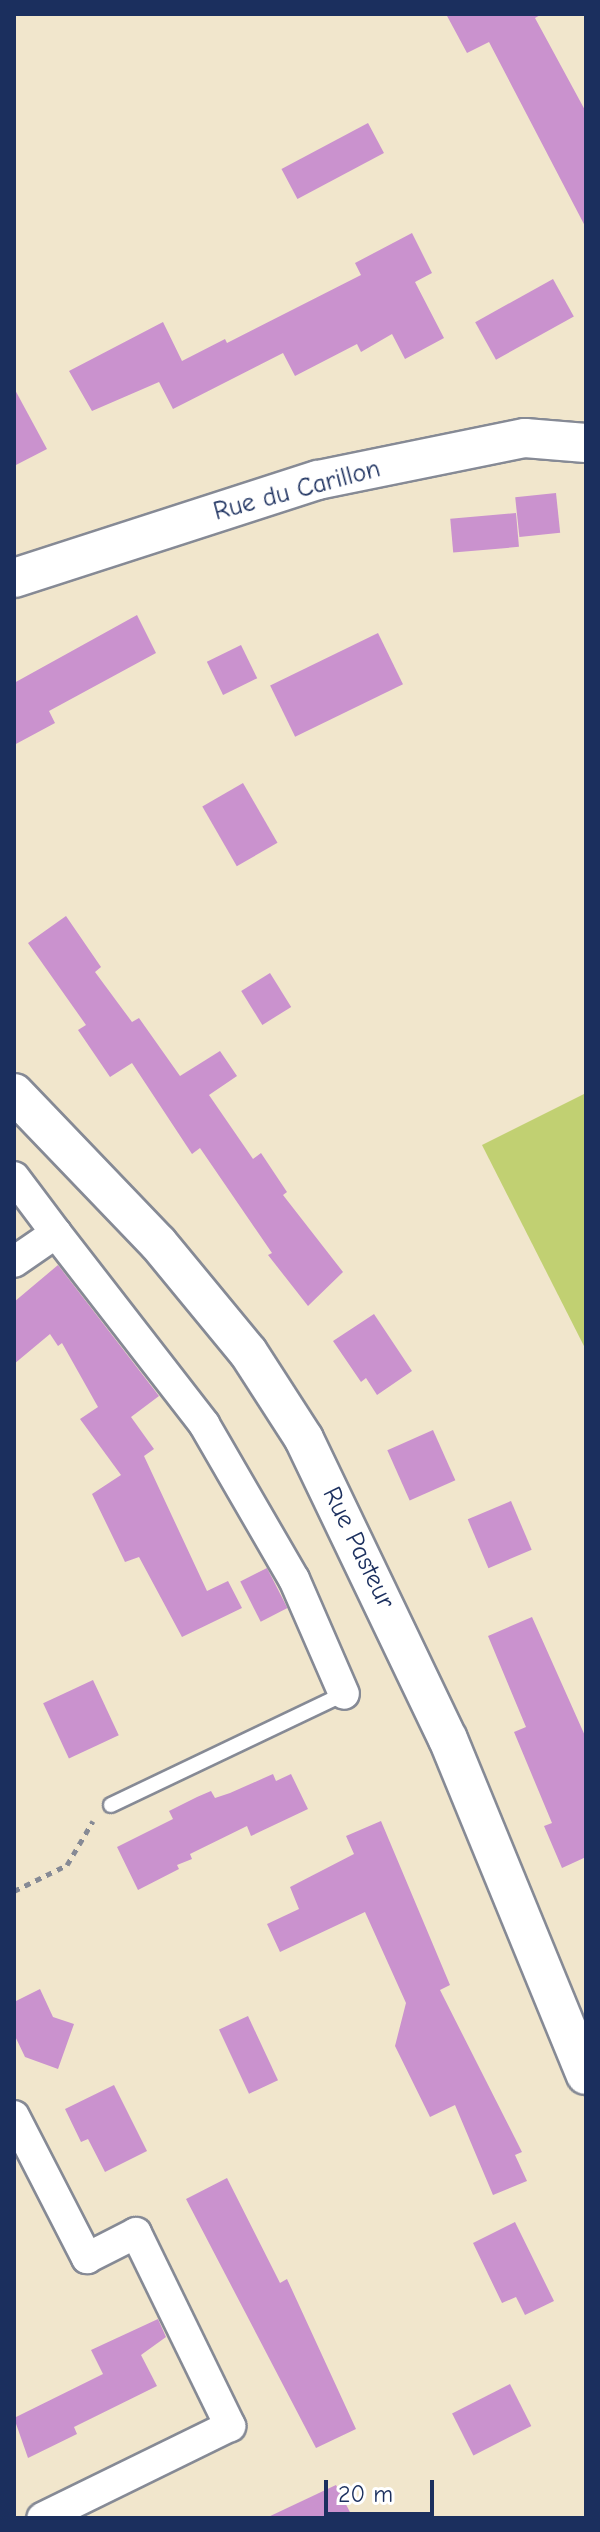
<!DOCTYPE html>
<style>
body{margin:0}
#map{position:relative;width:600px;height:2532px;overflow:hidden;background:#f1e6cc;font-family:"Comic Neue",sans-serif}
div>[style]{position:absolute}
.green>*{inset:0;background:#c1d072}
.building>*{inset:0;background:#ca92ce;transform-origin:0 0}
.path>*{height:5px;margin-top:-2.5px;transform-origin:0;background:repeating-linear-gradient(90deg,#868a95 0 6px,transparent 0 12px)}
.roads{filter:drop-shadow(2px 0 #868a95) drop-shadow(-2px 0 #868a95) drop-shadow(0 2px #868a95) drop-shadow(0 -2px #868a95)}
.service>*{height:14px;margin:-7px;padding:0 7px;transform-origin:7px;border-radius:7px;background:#fff}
.minor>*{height:30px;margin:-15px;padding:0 15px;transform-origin:15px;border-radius:15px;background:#fff}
.tertiary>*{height:38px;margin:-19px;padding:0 19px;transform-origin:19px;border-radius:19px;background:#fff}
span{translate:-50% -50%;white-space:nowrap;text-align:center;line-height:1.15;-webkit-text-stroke:6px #fff;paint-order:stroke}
.street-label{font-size:26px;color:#1b2f5e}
.frame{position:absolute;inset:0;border:16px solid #1b2f5e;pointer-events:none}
.scale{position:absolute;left:324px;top:2480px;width:110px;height:36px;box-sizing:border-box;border:4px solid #1b2f5e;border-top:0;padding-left:10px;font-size:24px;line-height:28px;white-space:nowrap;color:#1b2f5e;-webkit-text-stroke:6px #fff;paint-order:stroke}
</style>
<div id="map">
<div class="green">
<div style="clip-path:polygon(586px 1093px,586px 1350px,482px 1145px)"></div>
</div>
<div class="building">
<div style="clip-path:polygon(446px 14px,542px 14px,535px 18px,586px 112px,586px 228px,489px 42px,467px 53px)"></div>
<div style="left:368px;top:123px;width:34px;height:98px;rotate:62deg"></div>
<div style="clip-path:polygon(412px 233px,432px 273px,415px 282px,444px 338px,405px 359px,392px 334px,361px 352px,357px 344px,295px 376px,283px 353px,173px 409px,159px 382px,92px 411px,69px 371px,163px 322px,182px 361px,225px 339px,227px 343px,361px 275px,355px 263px)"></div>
<div style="left:553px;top:279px;width:43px;height:89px;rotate:61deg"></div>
<div style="clip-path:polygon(14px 388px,47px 449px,14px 466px)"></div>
<div style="left:556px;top:493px;width:40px;height:41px;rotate:84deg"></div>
<div style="left:516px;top:513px;width:34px;height:66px;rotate:85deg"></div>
<div style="clip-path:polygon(137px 615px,156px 653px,49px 711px,55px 723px,14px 745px,14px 683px)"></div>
<div style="left:378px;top:633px;width:57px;height:120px;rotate:64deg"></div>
<div style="left:241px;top:645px;width:37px;height:38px;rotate:64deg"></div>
<div style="left:243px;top:783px;width:69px;height:47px;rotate:60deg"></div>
<div style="clip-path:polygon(66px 916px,101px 967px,95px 972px,132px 1022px,139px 1018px,180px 1076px,220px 1051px,237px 1076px,209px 1095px,253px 1159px,261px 1153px,287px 1192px,283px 1195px,343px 1272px,308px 1306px,268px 1255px,272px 1253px,200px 1148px,192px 1154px,132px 1063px,110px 1077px,78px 1030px,86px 1025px,28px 943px)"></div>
<div style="left:270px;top:973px;width:40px;height:34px;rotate:58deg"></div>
<div style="clip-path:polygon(58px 1265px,159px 1396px,131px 1417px,154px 1449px,144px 1456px,207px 1591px,228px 1581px,242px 1608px,182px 1637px,139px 1557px,125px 1562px,92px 1494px,121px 1475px,80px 1419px,98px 1407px,62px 1343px,58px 1346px,50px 1334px,14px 1364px,14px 1302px)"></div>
<div style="clip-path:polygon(374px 1314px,412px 1371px,377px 1395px,366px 1378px,361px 1382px,333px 1341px)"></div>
<div style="left:433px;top:1430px;width:55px;height:50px;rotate:66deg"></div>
<div style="left:511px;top:1501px;width:53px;height:47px;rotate:67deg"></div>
<div style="left:267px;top:1568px;width:45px;height:30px;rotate:63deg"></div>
<div style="clip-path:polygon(532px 1617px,586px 1738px,586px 1857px,562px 1868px,544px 1826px,552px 1823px,514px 1732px,526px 1727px,488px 1636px)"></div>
<div style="left:93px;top:1680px;width:61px;height:55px;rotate:65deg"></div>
<div style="clip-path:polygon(273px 1774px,276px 1781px,291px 1774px,308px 1809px,251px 1836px,247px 1826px,190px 1854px,192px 1859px,177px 1865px,179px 1869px,138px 1890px,117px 1847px,173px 1819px,169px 1811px,197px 1797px,211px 1791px,215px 1798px,230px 1793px)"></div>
<div style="clip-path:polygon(381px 1821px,450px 1985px,440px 1990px,522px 2152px,515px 2155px,527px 2181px,493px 2195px,455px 2105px,430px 2117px,395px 2046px,406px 2003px,365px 1912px,280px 1952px,267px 1924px,299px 1909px,290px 1887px,354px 1854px,346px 1836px)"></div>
<div style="clip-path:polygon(40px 1989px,53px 2017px,74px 2024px,58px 2069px,25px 2057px,14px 2034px,14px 2002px)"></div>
<div style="left:248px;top:2016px;width:71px;height:32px;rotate:65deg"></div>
<div style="clip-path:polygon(114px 2085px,147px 2151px,105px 2172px,88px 2139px,81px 2142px,65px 2109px)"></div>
<div style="clip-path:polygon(227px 2178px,280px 2283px,287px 2279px,356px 2429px,316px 2448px,186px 2199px)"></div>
<div style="clip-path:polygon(515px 2222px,554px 2301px,525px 2315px,516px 2297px,502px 2303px,473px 2243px)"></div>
<div style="clip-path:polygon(158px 2319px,166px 2337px,141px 2355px,157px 2386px,74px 2427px,77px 2434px,28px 2458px,14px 2418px,103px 2374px,91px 2350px)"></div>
<div style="left:510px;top:2384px;width:47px;height:65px;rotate:63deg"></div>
<div style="clip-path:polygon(336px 2485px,353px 2518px,266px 2518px)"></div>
</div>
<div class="path">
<div style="left:14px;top:1891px;width:59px;rotate:-26.1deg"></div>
<div style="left:67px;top:1865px;width:51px;rotate:-59.4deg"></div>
</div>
<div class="roads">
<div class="service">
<div style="left:111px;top:1805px;width:258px;rotate:-25.5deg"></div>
</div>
<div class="minor">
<div style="left:14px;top:1177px;width:70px;rotate:53.1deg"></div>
<div style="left:56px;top:1233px;width:51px;rotate:145.4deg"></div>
<div style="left:56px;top:1233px;width:242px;rotate:52.2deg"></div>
<div style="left:204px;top:1424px;width:179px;rotate:59.9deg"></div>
<div style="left:294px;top:1579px;width:125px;rotate:66.5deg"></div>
<div style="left:14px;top:2116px;width:160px;rotate:62.8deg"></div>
<div style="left:87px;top:2258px;width:55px;rotate:-27deg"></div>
<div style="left:136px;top:2233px;width:215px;rotate:64deg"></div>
<div style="left:230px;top:2426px;width:209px;rotate:153.9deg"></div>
</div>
<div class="tertiary">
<div style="left:14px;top:578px;width:319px;rotate:-17.9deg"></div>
<div style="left:318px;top:480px;width:211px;rotate:-11.5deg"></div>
<div style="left:525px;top:438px;width:61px;rotate:4.7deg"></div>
<div style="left:14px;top:1093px;width:208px;rotate:46.2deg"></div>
<div style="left:158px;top:1243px;width:141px;rotate:50.5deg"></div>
<div style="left:248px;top:1352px;width:103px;rotate:57.2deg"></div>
<div style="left:304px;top:1439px;width:333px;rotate:64.4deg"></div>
<div style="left:448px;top:1739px;width:363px;rotate:67.7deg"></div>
</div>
</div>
<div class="street-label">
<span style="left:297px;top:491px;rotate:-15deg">Rue du Carillon</span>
<span style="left:358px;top:1548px;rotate:64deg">Rue Pasteur</span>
</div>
<div class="frame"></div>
<div class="scale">20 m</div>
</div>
